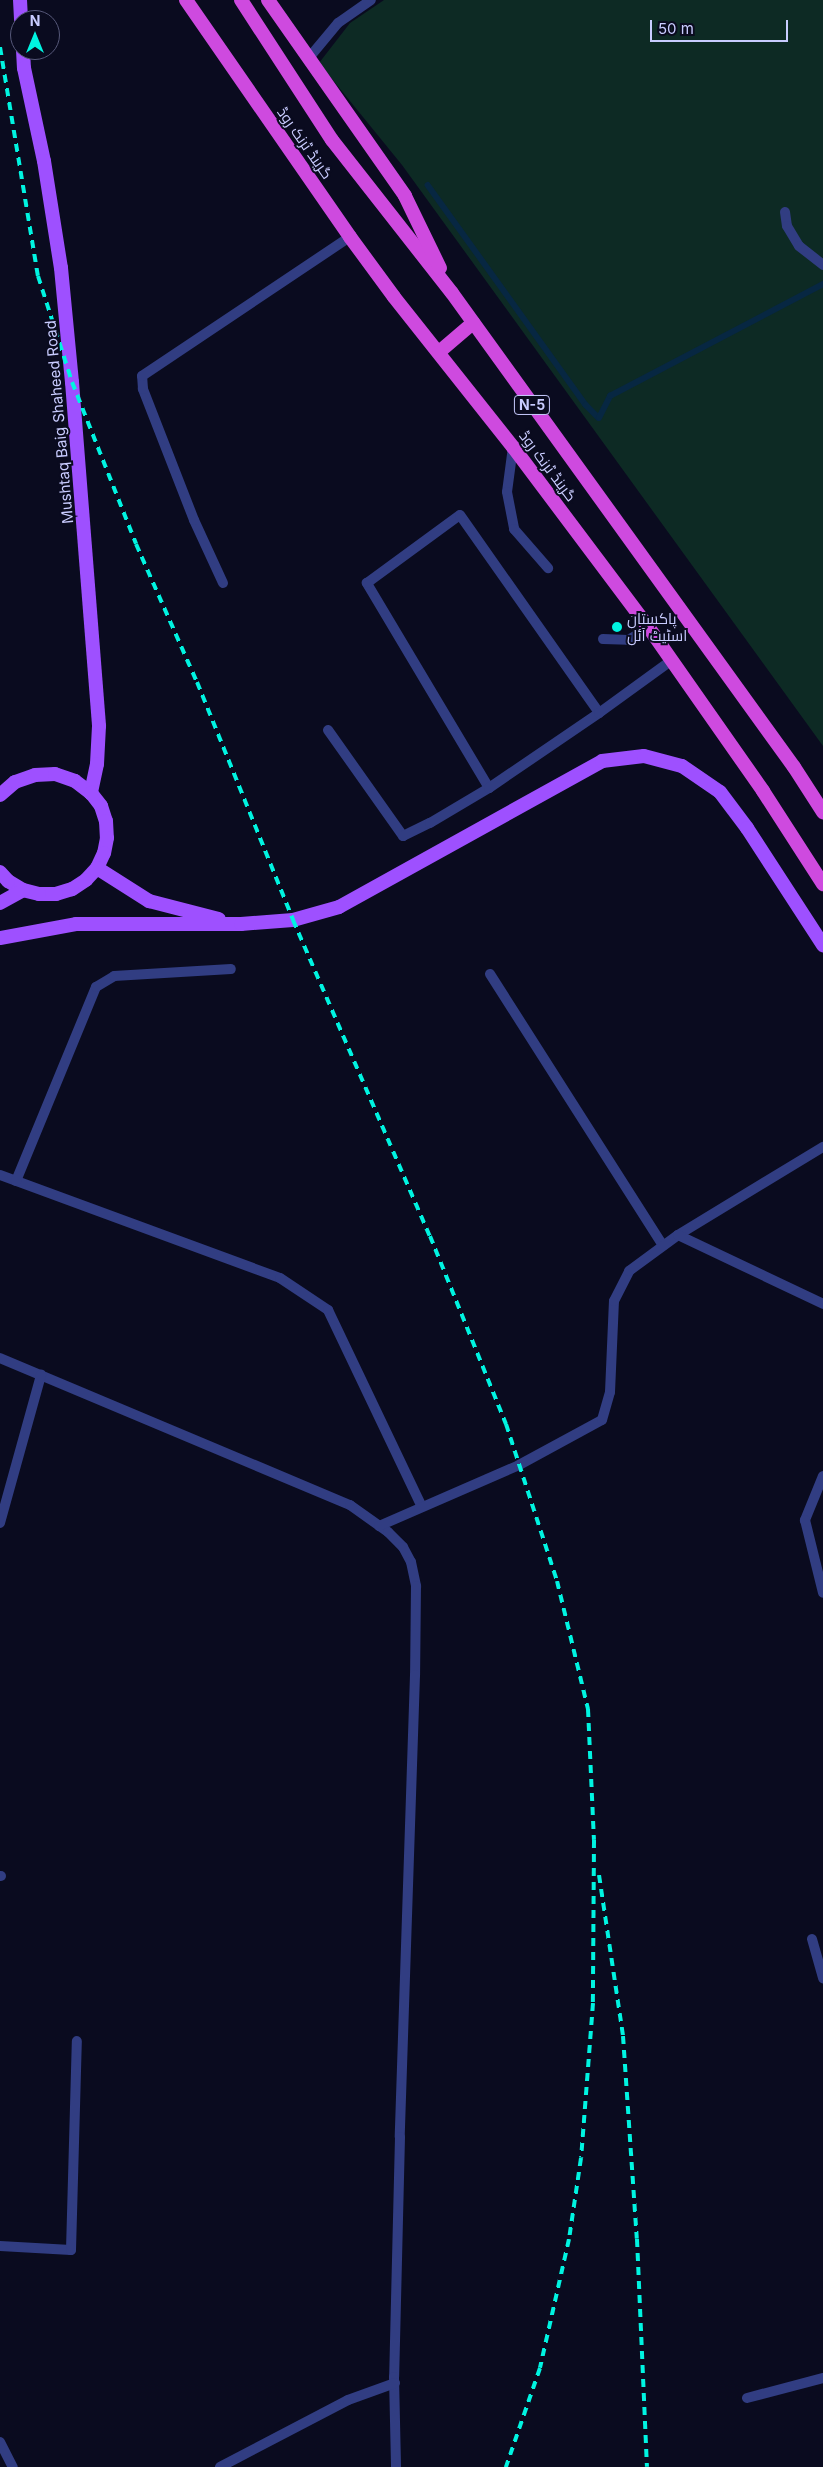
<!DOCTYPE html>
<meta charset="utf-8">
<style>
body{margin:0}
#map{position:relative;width:823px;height:2467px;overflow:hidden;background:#0a0b1f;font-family:Inter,Cairo,sans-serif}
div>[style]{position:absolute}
.green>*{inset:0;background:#0d2a24}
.stream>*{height:5.5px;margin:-2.75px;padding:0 2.75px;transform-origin:2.75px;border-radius:2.75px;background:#072742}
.service>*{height:10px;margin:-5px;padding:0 5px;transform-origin:5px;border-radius:5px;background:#313d82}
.minor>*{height:10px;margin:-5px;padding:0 5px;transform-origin:5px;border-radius:5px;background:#313d82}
.primary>*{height:14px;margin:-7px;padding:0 7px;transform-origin:7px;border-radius:7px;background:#9e50ff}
.trunk>*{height:14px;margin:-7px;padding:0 7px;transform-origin:7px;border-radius:7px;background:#ce4adf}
.rail>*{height:4px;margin-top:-2px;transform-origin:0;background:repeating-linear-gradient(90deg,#00f4e1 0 8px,transparent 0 14px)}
.dots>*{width:14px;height:14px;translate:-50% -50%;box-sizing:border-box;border:2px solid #0a0b1f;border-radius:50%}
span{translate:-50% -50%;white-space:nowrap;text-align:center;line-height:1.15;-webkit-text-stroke:4px #0a0b1f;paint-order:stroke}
.shield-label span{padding:1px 4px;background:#0a0b1f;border:1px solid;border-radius:4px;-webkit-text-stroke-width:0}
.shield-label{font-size:14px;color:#c9ccff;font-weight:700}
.street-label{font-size:15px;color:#c9ccff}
.poi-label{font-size:15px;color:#c9ccff}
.left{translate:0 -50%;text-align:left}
.north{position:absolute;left:10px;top:10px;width:50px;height:50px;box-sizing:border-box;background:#0a0b1f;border:1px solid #565879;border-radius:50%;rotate:0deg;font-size:14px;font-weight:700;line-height:20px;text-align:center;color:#c9ccff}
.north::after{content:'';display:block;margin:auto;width:18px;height:22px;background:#00f4e1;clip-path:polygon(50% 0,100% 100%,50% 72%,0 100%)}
.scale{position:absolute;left:650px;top:20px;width:138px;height:22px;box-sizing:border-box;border:2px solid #c9ccff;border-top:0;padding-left:6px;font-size:15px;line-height:18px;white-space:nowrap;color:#c9ccff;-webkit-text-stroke:4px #0a0b1f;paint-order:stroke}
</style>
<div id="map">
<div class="green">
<div style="clip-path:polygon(384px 0,823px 0,823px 746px,402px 165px,319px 63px,350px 23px)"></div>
</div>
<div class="stream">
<div style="left:428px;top:185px;width:271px;rotate:54.3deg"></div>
<div style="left:586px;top:405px;width:18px;rotate:45deg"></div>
<div style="left:599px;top:418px;width:25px;rotate:-63deg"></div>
<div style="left:610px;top:396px;width:241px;rotate:-27.7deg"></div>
</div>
<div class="service">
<div style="left:785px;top:212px;width:14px;rotate:82deg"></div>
<div style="left:787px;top:226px;width:23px;rotate:59deg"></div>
<div style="left:799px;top:246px;width:31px;rotate:38deg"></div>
<div style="left:513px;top:447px;width:45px;rotate:97.6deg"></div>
<div style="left:507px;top:492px;width:38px;rotate:79deg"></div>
<div style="left:514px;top:529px;width:52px;rotate:48.9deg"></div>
<div style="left:603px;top:639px;width:25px;rotate:2deg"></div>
<div style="left:628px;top:640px;width:24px;rotate:-30deg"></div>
<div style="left:328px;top:730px;width:130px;rotate:54.7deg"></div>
<div style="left:490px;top:974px;width:322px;rotate:57.5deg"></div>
<div style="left:0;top:1175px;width:298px;rotate:20.2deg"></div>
<div style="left:280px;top:1278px;width:58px;rotate:33.7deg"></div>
<div style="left:328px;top:1310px;width:218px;rotate:64.5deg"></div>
<div style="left:16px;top:1181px;width:210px;rotate:-67.6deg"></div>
<div style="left:96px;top:987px;width:21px;rotate:-31deg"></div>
<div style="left:114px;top:976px;width:117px;rotate:-3.4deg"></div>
<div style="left:0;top:1358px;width:380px;rotate:22.8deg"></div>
<div style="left:350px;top:1505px;width:47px;rotate:35.4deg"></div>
<div style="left:388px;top:1532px;width:21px;rotate:45deg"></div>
<div style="left:403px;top:1547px;width:17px;rotate:62deg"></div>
<div style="left:411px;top:1562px;width:25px;rotate:78deg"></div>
<div style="left:416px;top:1586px;width:89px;rotate:90.6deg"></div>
<div style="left:415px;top:1675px;width:462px;rotate:91.9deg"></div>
<div style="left:400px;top:2137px;width:240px;rotate:91.4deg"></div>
<div style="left:394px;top:2377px;width:90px;rotate:88.7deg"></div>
<div style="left:0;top:1523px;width:154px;rotate:-74.5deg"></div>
<div style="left:379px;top:1526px;width:153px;rotate:-23.5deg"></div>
<div style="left:519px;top:1465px;width:94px;rotate:-28.5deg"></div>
<div style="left:602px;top:1420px;width:29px;rotate:-74deg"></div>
<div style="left:610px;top:1392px;width:91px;rotate:-87.5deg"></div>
<div style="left:614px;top:1301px;width:34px;rotate:-63deg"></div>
<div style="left:629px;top:1271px;width:61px;rotate:-36.3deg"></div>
<div style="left:678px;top:1235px;width:170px;rotate:-31.3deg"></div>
<div style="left:0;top:1876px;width:1px"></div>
<div style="left:0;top:2246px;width:71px;rotate:3.2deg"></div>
<div style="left:71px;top:2250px;width:209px;rotate:-88.4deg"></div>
<div style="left:0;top:2442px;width:28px;rotate:63deg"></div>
<div style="left:220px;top:2467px;width:144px;rotate:-27.6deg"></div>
<div style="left:348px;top:2400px;width:50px;rotate:-19.9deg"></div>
</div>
<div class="minor">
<div style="left:308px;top:59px;width:47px;rotate:-50.2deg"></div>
<div style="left:338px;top:23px;width:40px;rotate:-34.9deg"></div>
<div style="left:223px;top:583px;width:69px;rotate:-114.7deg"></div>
<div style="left:194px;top:520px;width:141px;rotate:-111.3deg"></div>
<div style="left:143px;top:389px;width:13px;rotate:-94deg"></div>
<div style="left:142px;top:376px;width:250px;rotate:-33.8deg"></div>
<div style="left:489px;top:788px;width:239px;rotate:-120.8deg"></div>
<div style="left:367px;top:583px;width:115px;rotate:-36.2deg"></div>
<div style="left:460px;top:515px;width:242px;rotate:54.9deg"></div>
<div style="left:403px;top:836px;width:30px;rotate:-26deg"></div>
<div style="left:430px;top:823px;width:69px;rotate:-30.7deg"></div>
<div style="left:489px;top:788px;width:133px;rotate:-34.3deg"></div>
<div style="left:599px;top:713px;width:90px;rotate:-36deg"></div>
<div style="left:678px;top:1235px;width:161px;rotate:25.4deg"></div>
<div style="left:823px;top:1476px;width:48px;rotate:112.2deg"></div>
<div style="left:805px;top:1520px;width:75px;rotate:76.1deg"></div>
<div style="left:812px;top:1939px;width:41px;rotate:74.2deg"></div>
<div style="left:747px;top:2398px;width:79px;rotate:-14.7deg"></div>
</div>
<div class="primary">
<div style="left:20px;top:0;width:20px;rotate:87deg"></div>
<div style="left:23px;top:50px;width:18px;rotate:87deg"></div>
<div style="left:24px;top:68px;width:95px;rotate:77.9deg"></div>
<div style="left:44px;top:161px;width:108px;rotate:81deg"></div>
<div style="left:61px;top:268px;width:115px;rotate:84.5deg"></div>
<div style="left:72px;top:382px;width:345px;rotate:85.5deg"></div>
<div style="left:99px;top:726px;width:38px;rotate:93deg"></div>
<div style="left:97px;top:764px;width:30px;rotate:102deg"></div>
<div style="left:0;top:795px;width:20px;rotate:-41deg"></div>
<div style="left:15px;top:782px;width:21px;rotate:-19deg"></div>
<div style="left:35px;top:775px;width:20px;rotate:-3deg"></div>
<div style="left:55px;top:774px;width:21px;rotate:19deg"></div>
<div style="left:75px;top:781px;width:20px;rotate:37deg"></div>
<div style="left:91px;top:793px;width:16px;rotate:52deg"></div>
<div style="left:101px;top:806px;width:16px;rotate:72deg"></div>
<div style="left:106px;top:821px;width:17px;rotate:87deg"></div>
<div style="left:107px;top:838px;width:15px;rotate:101deg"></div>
<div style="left:104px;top:853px;width:17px;rotate:115deg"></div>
<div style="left:97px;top:868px;width:16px;rotate:133deg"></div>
<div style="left:86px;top:880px;width:17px;rotate:147deg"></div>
<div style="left:72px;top:889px;width:17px;rotate:163deg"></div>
<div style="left:56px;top:894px;width:17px;rotate:180deg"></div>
<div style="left:39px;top:894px;width:16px;rotate:-166deg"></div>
<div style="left:23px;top:890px;width:17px;rotate:-149deg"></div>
<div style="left:8px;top:881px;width:12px;rotate:-132deg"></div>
<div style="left:97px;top:868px;width:62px;rotate:32.4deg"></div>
<div style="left:149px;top:901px;width:72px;rotate:14.4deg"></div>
<div style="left:0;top:903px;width:26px;rotate:-29deg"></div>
<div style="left:0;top:938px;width:77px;rotate:-10.4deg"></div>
<div style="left:76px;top:924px;width:165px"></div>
<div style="left:241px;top:924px;width:52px;rotate:-4.4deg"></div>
<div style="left:293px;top:920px;width:48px;rotate:-15.8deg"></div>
<div style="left:339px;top:907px;width:301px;rotate:-29deg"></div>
<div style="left:602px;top:761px;width:42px;rotate:-6.8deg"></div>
<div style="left:644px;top:756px;width:39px;rotate:15deg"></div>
<div style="left:682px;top:766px;width:46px;rotate:34.4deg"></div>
<div style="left:720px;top:792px;width:45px;rotate:53.1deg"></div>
<div style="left:747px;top:828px;width:140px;rotate:57deg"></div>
</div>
<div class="trunk">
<div style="left:186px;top:0;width:288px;rotate:55.3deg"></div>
<div style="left:350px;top:237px;width:74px;rotate:53.7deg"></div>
<div style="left:394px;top:297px;width:191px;rotate:51.6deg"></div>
<div style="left:513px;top:447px;width:226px;rotate:53.1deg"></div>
<div style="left:649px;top:628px;width:199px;rotate:55deg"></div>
<div style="left:763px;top:791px;width:111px;rotate:57.2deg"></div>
<div style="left:241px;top:0;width:167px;rotate:57deg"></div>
<div style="left:332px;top:140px;width:194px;rotate:51.9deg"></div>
<div style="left:452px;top:293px;width:584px;rotate:54.19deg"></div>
<div style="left:794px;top:767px;width:54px;rotate:57.2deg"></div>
<div style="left:268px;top:0;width:239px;rotate:55deg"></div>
<div style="left:405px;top:196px;width:80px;rotate:64.1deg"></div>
<div style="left:439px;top:352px;width:45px;rotate:-40.5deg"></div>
</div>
<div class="rail">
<div style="left:0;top:47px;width:232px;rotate:80.6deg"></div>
<div style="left:38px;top:276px;width:111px;rotate:72.2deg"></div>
<div style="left:72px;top:382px;width:174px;rotate:68.4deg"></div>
<div style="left:136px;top:544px;width:151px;rotate:66.2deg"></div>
<div style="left:197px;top:682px;width:257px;rotate:68deg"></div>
<div style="left:293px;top:920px;width:344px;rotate:66.6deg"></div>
<div style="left:430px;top:1236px;width:203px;rotate:68deg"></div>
<div style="left:506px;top:1424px;width:165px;rotate:72deg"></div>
<div style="left:557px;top:1581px;width:132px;rotate:76.4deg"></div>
<div style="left:588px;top:1709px;width:131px;rotate:87.4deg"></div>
<div style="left:594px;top:1840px;width:163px;rotate:90.4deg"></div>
<div style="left:593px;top:2003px;width:155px;rotate:94.4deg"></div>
<div style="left:581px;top:2158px;width:82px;rotate:98.4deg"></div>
<div style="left:569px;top:2239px;width:132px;rotate:102.7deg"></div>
<div style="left:540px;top:2368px;width:105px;rotate:109deg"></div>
<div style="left:599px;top:1875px;width:163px;rotate:81.5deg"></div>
<div style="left:623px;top:2036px;width:203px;rotate:86.1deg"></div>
<div style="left:637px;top:2239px;width:228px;rotate:87.5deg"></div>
</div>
<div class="dots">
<div style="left:617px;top:627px;background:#00f4e1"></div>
</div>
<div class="shield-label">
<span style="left:532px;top:405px">N-5</span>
</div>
<div class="street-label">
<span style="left:305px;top:143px;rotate:55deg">گرینڈ ٹرنک روڈ</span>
<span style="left:59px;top:422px;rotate:-95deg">Mushtaq Baig Shaheed Road</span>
<span style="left:548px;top:466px;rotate:53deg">گرینڈ ٹرنک روڈ</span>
</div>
<div class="poi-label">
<span class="left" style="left:627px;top:627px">پاکستان<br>اسٹیٹ آئل</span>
</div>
<div class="north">N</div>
<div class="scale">50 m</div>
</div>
